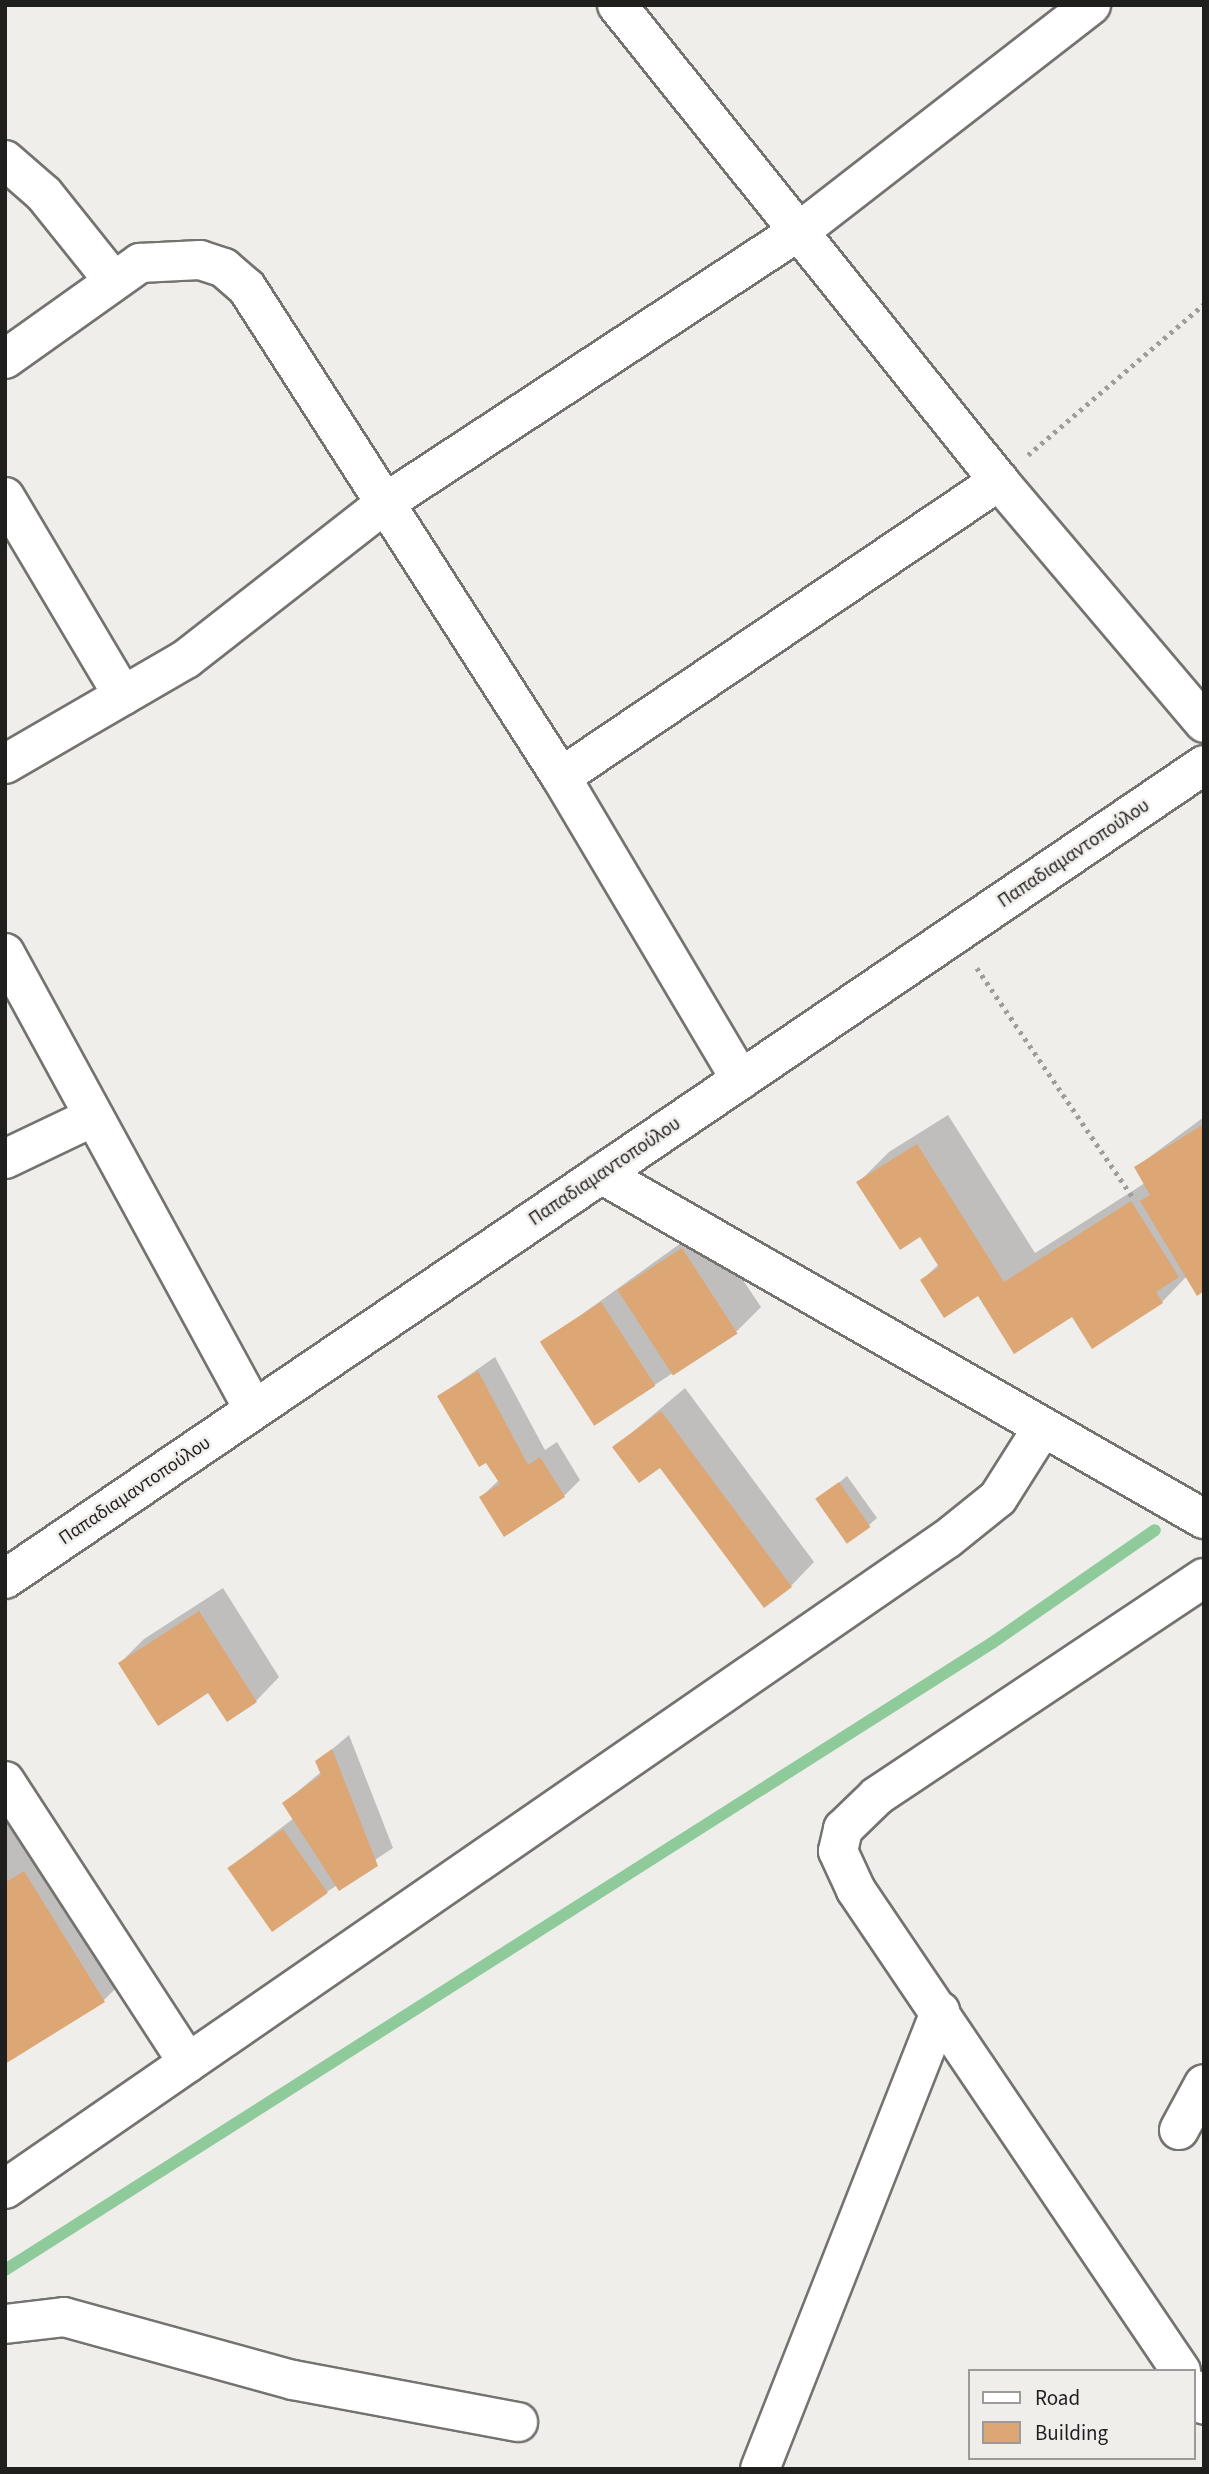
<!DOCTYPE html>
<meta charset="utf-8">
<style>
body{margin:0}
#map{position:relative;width:1209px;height:2474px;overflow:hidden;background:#efeeeb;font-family:"Source Sans 3",sans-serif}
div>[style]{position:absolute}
.shadow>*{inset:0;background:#0003}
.stream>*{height:12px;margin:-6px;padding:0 6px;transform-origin:6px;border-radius:6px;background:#8fca9a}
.building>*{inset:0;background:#dca775;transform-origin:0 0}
.path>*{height:4.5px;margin-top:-2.25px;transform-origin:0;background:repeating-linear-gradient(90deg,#9e9d9b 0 3.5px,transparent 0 8.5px)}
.roads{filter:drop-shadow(2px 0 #747370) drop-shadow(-2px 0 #747370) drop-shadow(0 2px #747370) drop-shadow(0 -2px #747370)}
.minor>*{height:38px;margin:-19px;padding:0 19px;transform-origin:19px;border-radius:19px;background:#fff}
.secondary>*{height:38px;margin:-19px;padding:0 19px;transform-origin:19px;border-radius:19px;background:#fff}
span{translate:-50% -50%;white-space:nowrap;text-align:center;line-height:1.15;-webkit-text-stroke:5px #efeeeb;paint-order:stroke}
.street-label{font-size:19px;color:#1f1f1e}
.frame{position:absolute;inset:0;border:7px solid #1f1f1e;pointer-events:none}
.legend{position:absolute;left:968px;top:2369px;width:228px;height:91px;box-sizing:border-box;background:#efeeeb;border:2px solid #9c9b99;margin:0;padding:9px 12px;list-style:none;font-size:21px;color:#1f1f1e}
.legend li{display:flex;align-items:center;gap:14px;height:35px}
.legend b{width:35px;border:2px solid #9c9b99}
</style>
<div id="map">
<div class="shadow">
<div style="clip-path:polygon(948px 1115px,1035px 1253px,1145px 1183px,1136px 1167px,1204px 1117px,1204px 1289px,1187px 1276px,1162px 1302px,1093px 1346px,1072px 1315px,922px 1280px,939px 1264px,920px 1234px,859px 1182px,889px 1152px)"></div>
<div style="clip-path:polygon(706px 1225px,761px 1307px,737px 1331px,595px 1424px,542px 1343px)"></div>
<div style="clip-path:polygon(495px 1357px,545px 1450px,557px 1442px,580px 1480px,564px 1496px,481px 1497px,499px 1480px,439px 1396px)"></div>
<div style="clip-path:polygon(685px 1388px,814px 1562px,791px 1586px,660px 1466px,615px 1447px)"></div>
<div style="clip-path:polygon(847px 1476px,877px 1518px,869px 1525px,819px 1499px)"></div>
<div style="clip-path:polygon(223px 1588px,279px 1677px,256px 1701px,120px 1663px,144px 1639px)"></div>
<div style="clip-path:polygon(349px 1735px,393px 1848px,271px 1929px,229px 1868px,294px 1818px,284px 1803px,321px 1772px,317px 1762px)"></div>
<div style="clip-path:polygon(5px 1793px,134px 1970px,104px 2000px,5px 2062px)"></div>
</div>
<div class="stream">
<div style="left:5px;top:2270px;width:1169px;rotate:-32.43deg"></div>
<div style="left:992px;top:1643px;width:198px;rotate:-34.7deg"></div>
</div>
<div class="building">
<div style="clip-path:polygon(1204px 1124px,1204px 1291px,1197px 1296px,1140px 1201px,1150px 1195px,1134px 1167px)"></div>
<div style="clip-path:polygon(917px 1144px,1004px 1282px,1131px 1201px,1179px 1277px,1156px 1292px,1163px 1303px,1092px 1349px,1072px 1317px,1014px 1354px,978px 1296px,944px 1318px,920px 1280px,939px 1267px,920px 1237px,900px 1250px,856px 1182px)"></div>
<div style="left:682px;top:1248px;width:102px;height:77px;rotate:57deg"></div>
<div style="left:601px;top:1302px;width:100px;height:73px;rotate:57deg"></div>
<div style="clip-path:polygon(478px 1371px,528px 1465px,540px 1457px,565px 1497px,504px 1537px,479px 1497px,500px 1484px,486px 1463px,479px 1467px,437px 1396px)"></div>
<div style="clip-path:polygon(661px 1411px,792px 1587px,764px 1608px,660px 1468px,639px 1483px,612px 1447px)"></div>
<div style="left:839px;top:1482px;width:55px;height:29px;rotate:55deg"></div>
<div style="clip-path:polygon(199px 1611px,257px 1702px,227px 1722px,208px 1693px,158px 1726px,118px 1663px)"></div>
<div style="clip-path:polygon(332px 1749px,378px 1866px,339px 1891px,282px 1803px,321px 1775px,315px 1761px)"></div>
<div style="left:283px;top:1829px;width:78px;height:68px;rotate:55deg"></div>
<div style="clip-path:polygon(24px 1871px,105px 2002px,5px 2064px,5px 1876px,8px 1881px)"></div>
</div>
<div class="path">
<div style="left:1028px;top:455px;width:232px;rotate:-40.6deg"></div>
<div style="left:977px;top:968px;width:276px;rotate:55.8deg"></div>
</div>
<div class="roads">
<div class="minor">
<div style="left:617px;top:5px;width:610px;rotate:51.25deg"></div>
<div style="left:999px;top:481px;width:317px;rotate:49.7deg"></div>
<div style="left:5px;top:160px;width:52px;rotate:41.1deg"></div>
<div style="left:44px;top:194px;width:110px;rotate:51.3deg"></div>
<div style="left:5px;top:359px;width:166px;rotate:-35.4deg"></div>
<div style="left:140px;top:263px;width:60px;rotate:-2.9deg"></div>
<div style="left:200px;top:260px;width:25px;rotate:18deg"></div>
<div style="left:224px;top:268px;width:30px;rotate:41deg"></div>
<div style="left:247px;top:288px;width:581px;rotate:57.29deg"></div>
<div style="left:561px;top:777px;width:352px;rotate:59.3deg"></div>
<div style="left:5px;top:497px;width:231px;rotate:59.3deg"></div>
<div style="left:5px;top:764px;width:209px;rotate:-30.1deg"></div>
<div style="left:186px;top:659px;width:256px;rotate:-38deg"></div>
<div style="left:388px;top:501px;width:494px;rotate:-33.3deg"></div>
<div style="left:801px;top:230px;width:367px;rotate:-37.8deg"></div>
<div style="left:561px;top:777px;width:529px;rotate:-34.05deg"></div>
<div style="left:5px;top:953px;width:520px;rotate:61.42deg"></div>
<div style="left:5px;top:1159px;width:95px;rotate:-25.5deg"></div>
<div style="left:601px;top:1174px;width:695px;rotate:29.78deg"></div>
<div style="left:5px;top:1781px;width:336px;rotate:57deg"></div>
<div style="left:1179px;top:2130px;width:52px;rotate:-61.5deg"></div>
<div style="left:5px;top:2189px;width:1144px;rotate:-34.61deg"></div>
<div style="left:947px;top:1539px;width:65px;rotate:-38.8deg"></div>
<div style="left:998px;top:1498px;width:80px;rotate:-57.7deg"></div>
<div style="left:5px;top:2324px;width:59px;rotate:-6.8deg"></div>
<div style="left:64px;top:2317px;width:238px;rotate:15.4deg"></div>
<div style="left:293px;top:2380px;width:229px;rotate:10.6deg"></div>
<div style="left:1181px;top:2371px;width:581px;rotate:-124.05deg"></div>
<div style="left:856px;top:1890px;width:43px;rotate:-114.8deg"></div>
<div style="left:838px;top:1851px;width:23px;rotate:-77deg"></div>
<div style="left:843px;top:1829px;width:47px;rotate:-44.1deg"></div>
<div style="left:877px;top:1796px;width:393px;rotate:-33.7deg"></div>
<div style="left:1193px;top:2389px;width:19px;rotate:55deg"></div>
<div style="left:760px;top:2469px;width:492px;rotate:-68.5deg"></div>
</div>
<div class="secondary">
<div style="left:5px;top:1579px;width:1449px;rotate:-34.17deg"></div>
</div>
</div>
<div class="street-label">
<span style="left:1074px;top:854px;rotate:-34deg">Παπαδιαμαντοπούλου</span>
<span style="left:605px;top:1172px;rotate:-34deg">Παπαδιαμαντοπούλου</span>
<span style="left:135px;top:1491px;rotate:-34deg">Παπαδιαμαντοπούλου</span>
</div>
<div class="frame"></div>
<ul class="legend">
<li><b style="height:9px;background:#fff"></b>Road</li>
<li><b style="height:19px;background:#dca775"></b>Building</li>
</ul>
</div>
